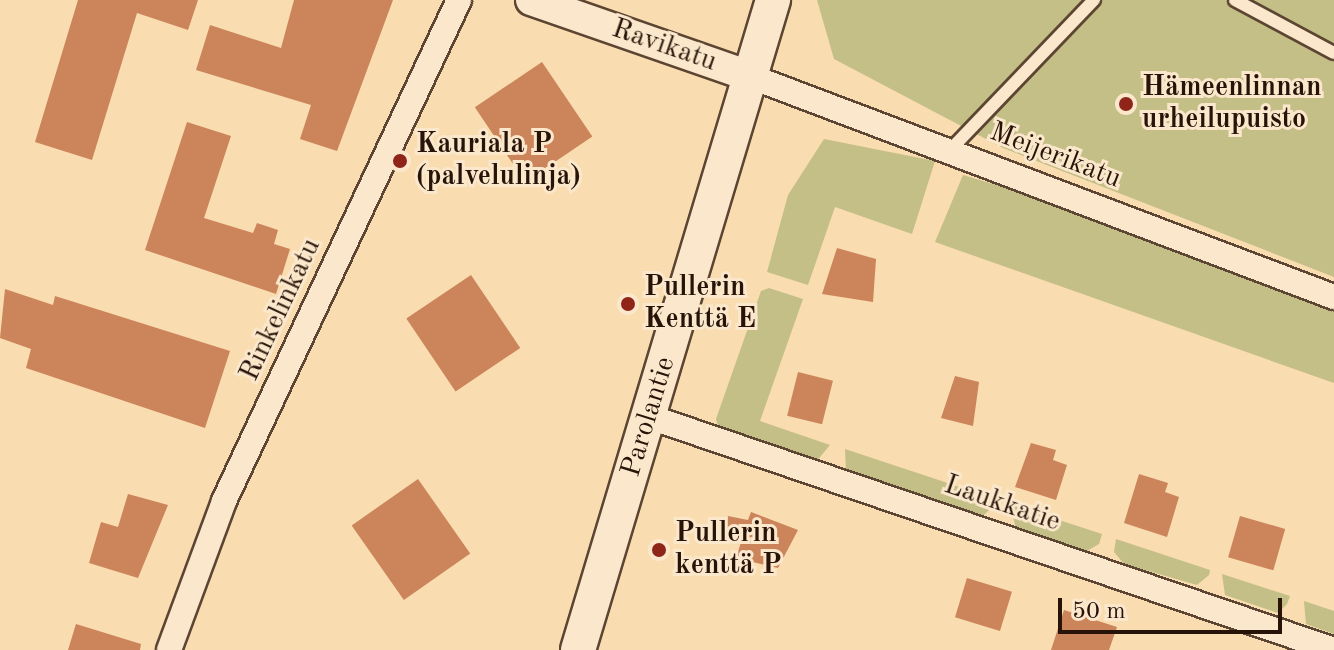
<!DOCTYPE html>
<meta charset="utf-8">
<style>
body{margin:0}
#map{position:relative;width:1334px;height:650px;overflow:hidden;background:#f9dcb0;font-family:"Old Standard TT",serif}
div>[style]{position:absolute}
.green>*{inset:0;background:#c4be87}
.building>*{inset:0;background:#cc845a;transform-origin:0 0}
.roads{filter:drop-shadow(2px 0 #5c4532) drop-shadow(-2px 0 #5c4532) drop-shadow(0 2px #5c4532) drop-shadow(0 -2px #5c4532)}
.service>*{height:12px;margin:-6px;padding:0 6px;transform-origin:6px;border-radius:6px;background:#fbe8cc}
.minor>*{height:24px;margin:-12px;padding:0 12px;transform-origin:12px;border-radius:12px;background:#fbe8cc}
.tertiary>*{height:30px;margin:-15px;padding:0 15px;transform-origin:15px;border-radius:15px;background:#fbe8cc}
.secondary>*{height:34px;margin:-17px;padding:0 17px;transform-origin:17px;border-radius:17px;background:#fbe8cc}
.dots>*{width:22px;height:22px;translate:-50% -50%;box-sizing:border-box;border:4px solid #fbe8cc;border-radius:50%}
span{translate:-50% -50%;white-space:nowrap;text-align:center;line-height:1.15;-webkit-text-stroke:6px #fbe8cc;paint-order:stroke}
.street-label{font-size:28px;color:#281308}
.poi-label{font-size:28px;color:#281308;font-weight:700}
.left{translate:0 -50%;text-align:left}
.scale{position:absolute;left:1058px;top:598px;width:224px;height:36px;box-sizing:border-box;border:4px solid #281308;border-top:0;padding-left:10px;font-size:24px;line-height:28px;white-space:nowrap;color:#281308;-webkit-text-stroke:6px #fbe8cc;paint-order:stroke}
</style>
<div id="map">
<div class="green">
<div style="clip-path:polygon(817px 0,1334px 0,1334px 277px,1003px 148px,834px 59px)"></div>
<div style="clip-path:polygon(824px 139px,935px 161px,912px 234px,835px 207px,808px 285px,767px 272px,788px 195px)"></div>
<div style="clip-path:polygon(963px 175px,1066px 206px,1334px 312px,1334px 383px,935px 242px)"></div>
<div style="clip-path:polygon(769px 288px,803px 299px,760px 421px,830px 445px,815px 463px,720px 433px,716px 419px,761px 291px)"></div>
<div style="clip-path:polygon(845px 449px,999px 500px,982px 517px,846px 473px)"></div>
<div style="clip-path:polygon(1010px 504px,1102px 534px,1099px 544px,1087px 551px,1016px 529px)"></div>
<div style="clip-path:polygon(1116px 539px,1210px 570px,1209px 575px,1197px 585px,1124px 564px,1114px 552px)"></div>
<div style="clip-path:polygon(1222px 574px,1290px 596px,1287px 604px,1278px 613px,1225px 595px)"></div>
<div style="clip-path:polygon(1304px 601px,1334px 611px,1334px 634px,1306px 624px)"></div>
</div>
<div class="building">
<div style="clip-path:polygon(78px 0,198px 0,188px 30px,137px 13px,92px 160px,35px 142px)"></div>
<div style="clip-path:polygon(294px 0,393px 0,337px 151px,300px 139px,311px 105px,196px 70px,210px 25px,281px 48px)"></div>
<div style="left:542px;top:62px;width:90px;height:81px;rotate:56deg"></div>
<div style="clip-path:polygon(187px 122px,231px 136px,204px 218px,253px 233px,257px 223px,278px 230px,274px 244px,290px 249px,276px 294px,145px 250px)"></div>
<div style="clip-path:polygon(837px 248px,876px 259px,873px 302px,822px 294px)"></div>
<div style="left:471px;top:275px;width:88px;height:78px;rotate:56deg"></div>
<div style="clip-path:polygon(5px 289px,53px 305px,55px 296px,230px 351px,205px 428px,26px 368px,31px 349px,0 338px)"></div>
<div style="left:798px;top:372px;width:36px;height:45px;rotate:14deg"></div>
<div style="clip-path:polygon(955px 376px,979px 382px,973px 426px,941px 418px)"></div>
<div style="clip-path:polygon(1031px 443px,1056px 450px,1053px 460px,1067px 465px,1056px 500px,1015px 487px)"></div>
<div style="clip-path:polygon(1139px 474px,1168px 483px,1165px 492px,1179px 497px,1167px 537px,1124px 523px)"></div>
<div style="left:418px;top:479px;width:91px;height:81px;rotate:55deg"></div>
<div style="clip-path:polygon(128px 494px,168px 505px,138px 578px,89px 563px,101px 522px,118px 527px)"></div>
<div style="clip-path:polygon(751px 512px,798px 530px,778px 568px,736px 558px,742px 539px,724px 534px,728px 516px,748px 520px)"></div>
<div style="left:1240px;top:516px;width:47px;height:43px;rotate:16deg"></div>
<div style="left:967px;top:578px;width:47px;height:41px;rotate:17deg"></div>
<div style="clip-path:polygon(1064px 610px,1117px 627px,1109px 650px,1051px 650px)"></div>
<div style="clip-path:polygon(76px 624px,141px 644px,140px 650px,68px 650px)"></div>
</div>
<div class="roads">
<div class="service">
<div style="left:1235px;top:0;width:112px;rotate:28.2deg"></div>
<div style="left:952px;top:148px;width:205px;rotate:-46.2deg"></div>
</div>
<div class="minor">
<div style="left:752px;top:77px;width:622px;rotate:20.71deg"></div>
<div style="left:650px;top:417px;width:723px;rotate:18.81deg"></div>
<div style="left:169px;top:650px;width:159px;rotate:-69.7deg"></div>
<div style="left:224px;top:501px;width:553px;rotate:-64.87deg"></div>
</div>
<div class="tertiary">
<div style="left:531px;top:0;width:234px;rotate:19.2deg"></div>
</div>
<div class="secondary">
<div style="left:578px;top:650px;width:679px;rotate:-73.3deg"></div>
</div>
</div>
<div class="dots">
<div style="left:1126px;top:104px;background:#8f2418"></div>
<div style="left:400px;top:161px;background:#8f2418"></div>
<div style="left:628px;top:304px;background:#8f2418"></div>
<div style="left:659px;top:550px;background:#8f2418"></div>
</div>
<div class="street-label">
<span style="left:664px;top:46px;rotate:19deg">Ravikatu</span>
<span style="left:1055px;top:156px;rotate:21deg">Meijerikatu</span>
<span style="left:281px;top:310px;rotate:-65deg">Rinkelinkatu</span>
<span style="left:649px;top:417px;rotate:-73deg">Parolantie</span>
<span style="left:1002px;top:504px;rotate:19deg">Laukkatie</span>
</div>
<div class="poi-label">
<span class="left" style="left:1142px;top:104px">Hämeenlinnan<br>urheilupuisto</span>
<span class="left" style="left:416px;top:161px">Kauriala P<br>(palvelulinja)</span>
<span class="left" style="left:644px;top:304px">Pullerin<br>Kenttä E</span>
<span class="left" style="left:675px;top:550px">Pullerin<br>kenttä P</span>
</div>
<div class="scale">50 m</div>
</div>
